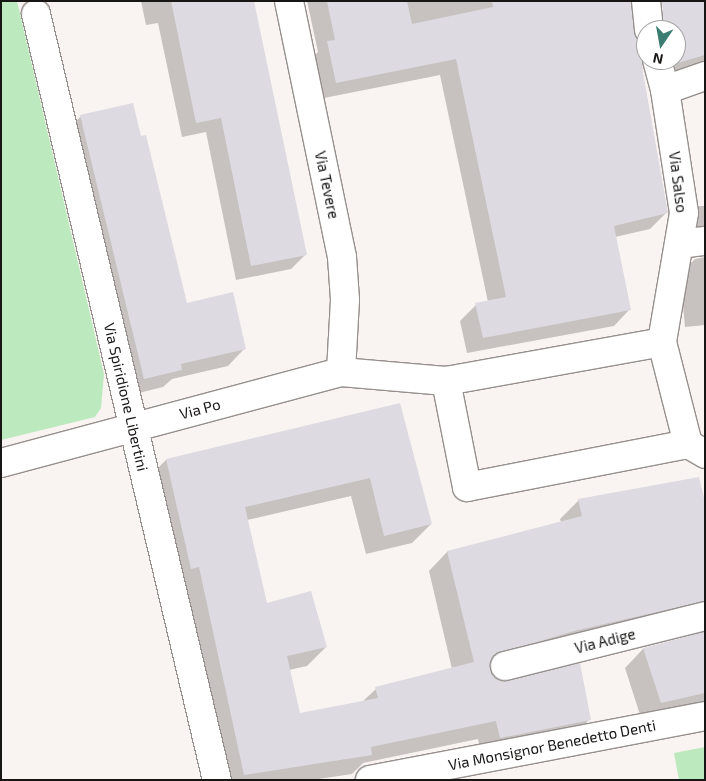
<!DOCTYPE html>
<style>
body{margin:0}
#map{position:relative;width:706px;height:781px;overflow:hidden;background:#f9f3f1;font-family:"Exo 2",sans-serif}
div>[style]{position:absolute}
.green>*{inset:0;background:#bce9bd}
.shadow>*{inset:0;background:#0003}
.building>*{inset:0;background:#dddbe1}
.roads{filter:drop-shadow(1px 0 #95908d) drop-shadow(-1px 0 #95908d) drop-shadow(0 1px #95908d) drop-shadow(0 -1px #95908d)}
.minor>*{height:28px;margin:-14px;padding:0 14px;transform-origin:14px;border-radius:14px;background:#fff}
span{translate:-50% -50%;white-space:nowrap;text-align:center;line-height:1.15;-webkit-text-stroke:4px #fff;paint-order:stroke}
.street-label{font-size:15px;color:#181615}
.frame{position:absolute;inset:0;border:2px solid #181615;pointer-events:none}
.north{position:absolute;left:636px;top:20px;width:50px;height:50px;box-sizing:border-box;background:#fff;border:1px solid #a3a2a1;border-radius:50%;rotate:192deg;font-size:14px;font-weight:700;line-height:20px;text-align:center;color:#181615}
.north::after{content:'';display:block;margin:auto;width:18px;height:22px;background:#3a7d70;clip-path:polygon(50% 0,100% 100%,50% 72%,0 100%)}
</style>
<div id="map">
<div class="green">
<div style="clip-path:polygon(1px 1px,17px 1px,104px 374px,101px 408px,95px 417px,1px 440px)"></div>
<div style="clip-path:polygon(705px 747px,705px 780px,679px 780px,674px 753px)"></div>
</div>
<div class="shadow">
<div style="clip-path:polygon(141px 1px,253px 1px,306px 254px,291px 269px,236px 280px,206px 132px,182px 137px,158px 23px,146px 25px)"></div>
<div style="clip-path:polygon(307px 1px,629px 3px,636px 40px,646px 45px,646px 60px,641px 63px,667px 212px,650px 229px,615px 237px,630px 309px,614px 326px,467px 353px,460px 321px,476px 305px,488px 302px,440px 75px,319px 99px,312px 59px,318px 52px)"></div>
<div style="clip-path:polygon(692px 1px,705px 1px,705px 65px,660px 78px,665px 60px,674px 60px,674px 70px)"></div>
<div style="clip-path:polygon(81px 116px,186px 305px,245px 348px,228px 366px,172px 379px,163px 387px,127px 396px,64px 134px)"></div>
<div style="clip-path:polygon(699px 206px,705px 206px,705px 254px,684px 221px)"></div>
<div style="clip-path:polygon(705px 257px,705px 325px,685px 327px,680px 274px,695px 259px)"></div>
<div style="clip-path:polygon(399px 404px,431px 524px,412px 543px,366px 554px,351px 496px,247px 520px,266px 604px,326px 647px,307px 666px,289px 670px,299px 715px,362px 702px,376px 689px,452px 669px,429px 571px,447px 552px,561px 522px,560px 519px,579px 500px,705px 507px,705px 707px,642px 721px,625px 668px,643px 649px,701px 633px,691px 620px,554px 650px,489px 669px,501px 682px,590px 719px,571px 738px,481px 756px,478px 739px,363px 763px,352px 774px,312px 780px,223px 780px,147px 479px,166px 460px)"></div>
</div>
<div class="building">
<div style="clip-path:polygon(171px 1px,254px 1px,307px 255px,251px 266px,221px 118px,196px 123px)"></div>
<div style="clip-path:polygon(327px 1px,407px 1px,412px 24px,493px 7px,492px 1px,631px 1px,634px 32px,637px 40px,646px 45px,642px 56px,643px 73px,668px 213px,614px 226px,631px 310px,483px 338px,475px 303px,506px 297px,456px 59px,336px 83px,327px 41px,335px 40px)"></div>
<div style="clip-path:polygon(662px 1px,705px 1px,705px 55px,674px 64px,676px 30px,664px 30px)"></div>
<div style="clip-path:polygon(133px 103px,141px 136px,146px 135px,187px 303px,233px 292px,246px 349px,181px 364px,182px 370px,144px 379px,80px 115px)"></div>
<div style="clip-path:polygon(400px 403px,432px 524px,384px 536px,370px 478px,245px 507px,267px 603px,311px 591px,327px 647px,287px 656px,300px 713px,378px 698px,375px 687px,474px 662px,447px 551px,582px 516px,578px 499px,699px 477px,705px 502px,705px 601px,574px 631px,494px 655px,490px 670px,501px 681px,580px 663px,591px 720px,500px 738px,496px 721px,371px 747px,372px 755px,244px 775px,199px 567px,191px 569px,166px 459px)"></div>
<div style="clip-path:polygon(705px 632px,705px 693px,661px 703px,643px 648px)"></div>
</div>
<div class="roads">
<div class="minor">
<div style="left:289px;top:1px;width:261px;rotate:78.3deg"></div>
<div style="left:342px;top:257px;width:43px;rotate:86deg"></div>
<div style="left:345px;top:300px;width:72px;rotate:93.2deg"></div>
<div style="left:646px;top:1px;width:29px;rotate:84deg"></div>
<div style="left:36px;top:14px;width:787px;rotate:76.71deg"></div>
<div style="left:657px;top:60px;width:31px;rotate:75deg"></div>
<div style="left:665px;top:90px;width:124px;rotate:81.2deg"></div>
<div style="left:684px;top:213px;width:131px;rotate:99.7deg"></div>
<div style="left:665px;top:90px;width:42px;rotate:-19.3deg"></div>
<div style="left:679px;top:244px;width:26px;rotate:-7deg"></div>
<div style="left:446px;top:381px;width:108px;rotate:78.8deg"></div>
<div style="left:467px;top:487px;width:225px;rotate:-11deg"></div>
<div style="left:688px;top:444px;width:20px;rotate:30deg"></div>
<div style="left:1px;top:463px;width:352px;rotate:-15deg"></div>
<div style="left:341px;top:372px;width:105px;rotate:4.9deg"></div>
<div style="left:446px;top:381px;width:219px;rotate:-10.2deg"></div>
<div style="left:662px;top:342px;width:105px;rotate:75.7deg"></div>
<div style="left:505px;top:666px;width:206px;rotate:-14deg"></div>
<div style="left:370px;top:780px;width:341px;rotate:-10.8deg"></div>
</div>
</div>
<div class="street-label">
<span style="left:678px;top:182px;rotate:83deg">Via Salso</span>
<span style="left:327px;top:185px;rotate:78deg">Via Tevere</span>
<span style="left:126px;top:397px;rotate:77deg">Via Spiridione Libertini</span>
<span style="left:200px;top:409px;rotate:-15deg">Via Po</span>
<span style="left:605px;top:641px;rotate:-14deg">Via Adige</span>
<span style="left:552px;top:745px;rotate:-11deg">Via Monsignor Benedetto Denti</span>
</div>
<div class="frame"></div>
<div class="north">N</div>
</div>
